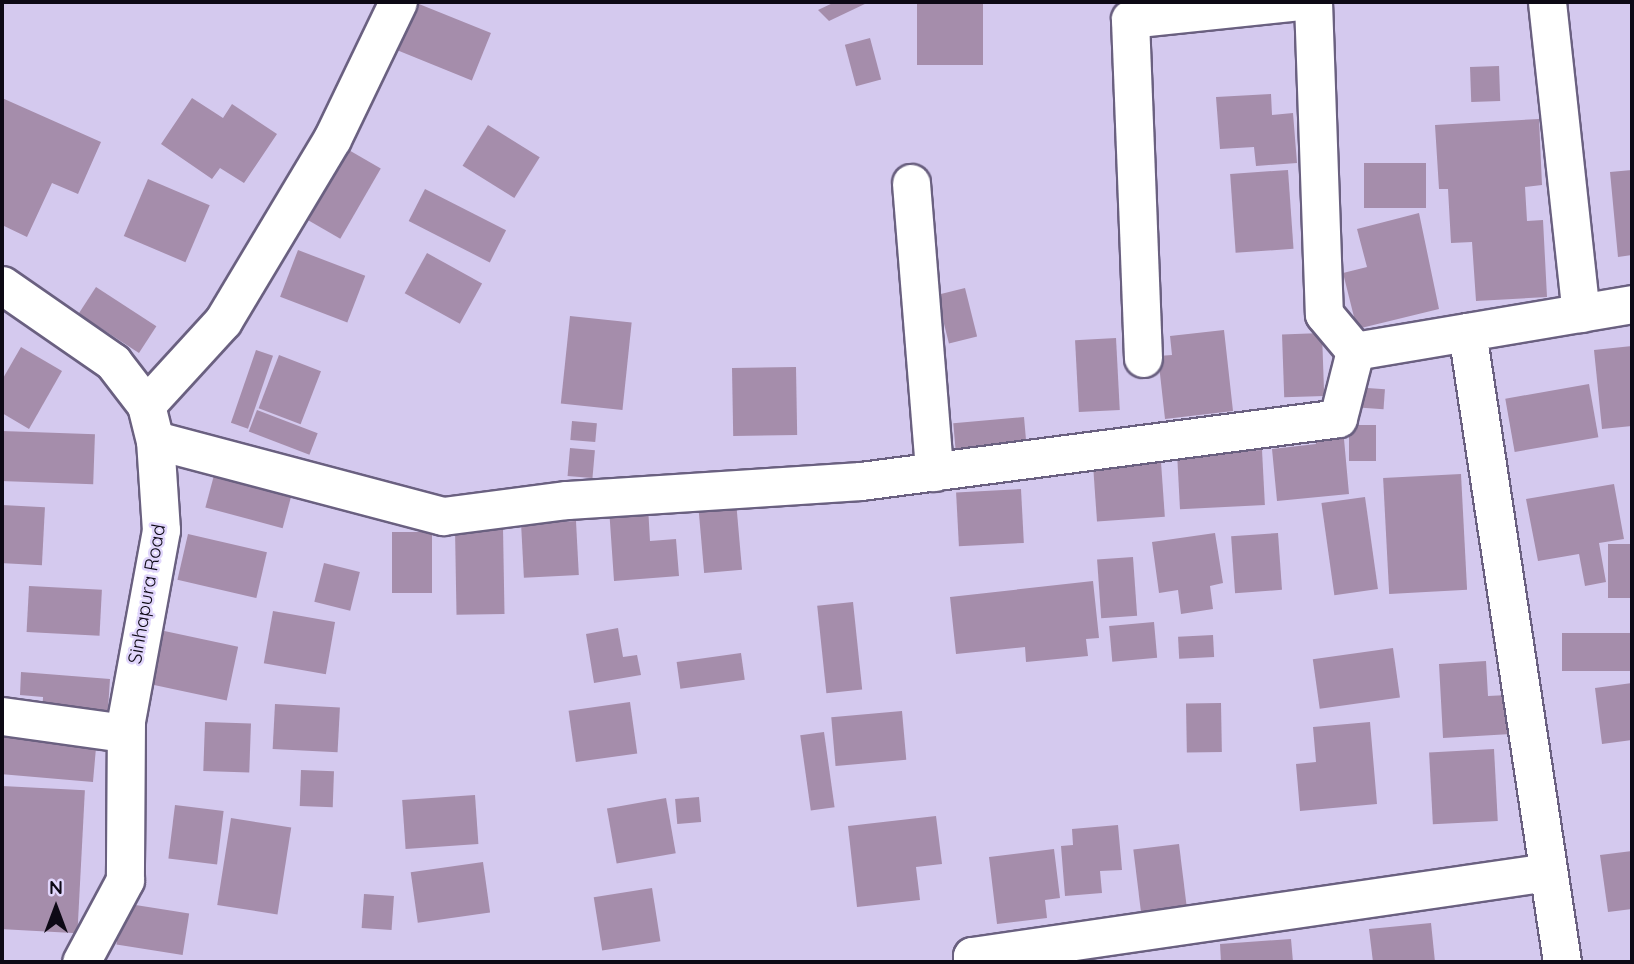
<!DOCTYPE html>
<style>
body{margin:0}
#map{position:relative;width:1634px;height:964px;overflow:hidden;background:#d4c9ee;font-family:Quicksand,sans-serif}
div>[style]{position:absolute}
.building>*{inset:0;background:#a58dab;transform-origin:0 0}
.roads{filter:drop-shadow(2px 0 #6a6080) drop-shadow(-2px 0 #6a6080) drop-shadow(0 2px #6a6080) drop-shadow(0 -2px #6a6080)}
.street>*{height:37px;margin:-18.5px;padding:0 18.5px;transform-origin:18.5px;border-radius:18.5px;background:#fff}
span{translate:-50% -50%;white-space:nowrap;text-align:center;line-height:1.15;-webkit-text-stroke:5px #e1d6fc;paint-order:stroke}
.street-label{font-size:19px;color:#0d0915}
.frame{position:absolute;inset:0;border:4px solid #0d0915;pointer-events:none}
.north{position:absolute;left:21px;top:873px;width:70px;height:70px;-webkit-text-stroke:5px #e1d6fc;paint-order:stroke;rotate:0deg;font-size:19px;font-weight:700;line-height:28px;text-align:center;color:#0d0915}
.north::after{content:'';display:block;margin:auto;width:24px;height:32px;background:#0d0915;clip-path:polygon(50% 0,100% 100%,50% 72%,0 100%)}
</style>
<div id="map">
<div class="building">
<div style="left:414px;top:2px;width:83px;height:51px;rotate:22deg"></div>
<div style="clip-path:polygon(835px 2px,869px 2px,829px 21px,818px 10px)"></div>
<div style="left:917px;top:2px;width:66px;height:63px"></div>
<div style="left:870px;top:38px;width:43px;height:26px;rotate:75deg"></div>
<div style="left:1499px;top:66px;width:35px;height:29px;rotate:88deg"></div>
<div style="clip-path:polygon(1271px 94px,1272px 115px,1293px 113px,1297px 163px,1256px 166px,1254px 147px,1220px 149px,1216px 97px)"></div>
<div style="clip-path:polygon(2px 98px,101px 142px,78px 194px,52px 183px,27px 237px,2px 225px)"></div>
<div style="clip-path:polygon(192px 98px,223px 118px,232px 104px,277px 134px,244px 183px,220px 168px,212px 179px,161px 144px)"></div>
<div style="clip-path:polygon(1539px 119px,1542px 185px,1525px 187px,1527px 221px,1543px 220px,1547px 297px,1476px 301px,1472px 242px,1451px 243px,1448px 189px,1439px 189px,1435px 125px)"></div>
<div style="left:488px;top:125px;width:61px;height:48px;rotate:32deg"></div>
<div style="left:347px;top:149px;width:39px;height:81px;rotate:30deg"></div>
<div style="left:1364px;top:163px;width:62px;height:45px"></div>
<div style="left:1288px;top:170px;width:79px;height:58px;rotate:86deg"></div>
<div style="clip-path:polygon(1632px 170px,1632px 255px,1618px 257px,1610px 172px)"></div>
<div style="left:148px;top:179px;width:67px;height:62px;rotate:23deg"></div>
<div style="left:425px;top:189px;width:91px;height:36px;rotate:27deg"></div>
<div style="clip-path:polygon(1419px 213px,1439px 309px,1357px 329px,1343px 273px,1367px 267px,1357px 229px)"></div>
<div style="left:298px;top:250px;width:72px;height:50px;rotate:21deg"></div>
<div style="left:427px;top:253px;width:63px;height:46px;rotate:29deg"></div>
<div style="left:96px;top:287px;width:72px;height:32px;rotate:33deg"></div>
<div style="left:965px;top:288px;width:50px;height:29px;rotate:76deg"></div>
<div style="left:570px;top:316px;width:62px;height:88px;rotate:6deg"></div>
<div style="clip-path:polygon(1224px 330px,1233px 411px,1165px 419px,1158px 356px,1172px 355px,1170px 336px)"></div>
<div style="left:1322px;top:333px;width:63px;height:40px;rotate:88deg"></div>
<div style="left:1116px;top:338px;width:72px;height:41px;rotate:87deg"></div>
<div style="clip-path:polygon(1632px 346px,1632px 426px,1602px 429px,1594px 350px)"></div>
<div style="clip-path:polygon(21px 347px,62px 371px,29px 429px,2px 413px,2px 380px)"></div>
<div style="left:256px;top:350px;width:18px;height:77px;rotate:19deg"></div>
<div style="left:279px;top:355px;width:45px;height:57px;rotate:21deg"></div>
<div style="left:796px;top:367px;width:68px;height:64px;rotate:89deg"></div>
<div style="left:1589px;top:384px;width:54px;height:85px;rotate:80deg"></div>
<div style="left:1353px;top:387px;width:32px;height:20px;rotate:4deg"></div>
<div style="left:257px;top:410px;width:65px;height:23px;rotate:21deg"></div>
<div style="left:1024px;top:417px;width:37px;height:71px;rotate:85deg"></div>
<div style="left:572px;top:421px;width:25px;height:19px;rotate:5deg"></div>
<div style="left:1349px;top:425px;width:27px;height:36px"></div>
<div style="clip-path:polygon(1343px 428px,1349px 494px,1277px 501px,1272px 449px,1316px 444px,1315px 431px)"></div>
<div style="left:2px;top:431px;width:93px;height:50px;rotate:2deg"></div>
<div style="left:570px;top:448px;width:25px;height:28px;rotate:5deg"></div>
<div style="left:1262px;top:450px;width:55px;height:85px;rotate:87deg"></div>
<div style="left:1161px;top:462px;width:55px;height:68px;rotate:86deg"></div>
<div style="left:217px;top:464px;width:80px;height:45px;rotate:15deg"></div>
<div style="left:1461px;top:474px;width:116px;height:78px;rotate:87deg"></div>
<div style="clip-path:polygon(1614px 484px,1624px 539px,1599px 543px,1606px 582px,1585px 586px,1579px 554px,1538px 561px,1526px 499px)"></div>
<div style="left:1021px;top:489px;width:54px;height:65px;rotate:87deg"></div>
<div style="left:1365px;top:497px;width:93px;height:44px;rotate:82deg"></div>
<div style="left:736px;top:501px;width:69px;height:38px;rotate:85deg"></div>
<div style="left:2px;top:505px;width:43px;height:58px;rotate:3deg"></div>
<div style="clip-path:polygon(648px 506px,650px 541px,676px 539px,679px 576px,614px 581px,609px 508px)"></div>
<div style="left:576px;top:521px;width:54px;height:55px;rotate:87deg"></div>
<div style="left:503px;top:528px;width:86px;height:48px;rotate:89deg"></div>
<div style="left:392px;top:532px;width:40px;height:61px"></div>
<div style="clip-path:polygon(1215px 533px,1223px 583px,1210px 586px,1213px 609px,1181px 614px,1178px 590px,1159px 593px,1152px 542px)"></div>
<div style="left:1278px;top:533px;width:57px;height:47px;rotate:86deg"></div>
<div style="left:188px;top:534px;width:81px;height:47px;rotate:13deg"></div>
<div style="left:1632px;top:544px;width:54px;height:24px;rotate:90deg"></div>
<div style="left:1133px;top:557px;width:59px;height:36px;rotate:86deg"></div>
<div style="left:324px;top:563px;width:37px;height:40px;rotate:14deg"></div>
<div style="clip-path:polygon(1093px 581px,1099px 638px,1086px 639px,1088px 656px,1026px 662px,1025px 647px,956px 654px,950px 597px)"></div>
<div style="left:29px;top:586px;width:73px;height:46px;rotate:3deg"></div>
<div style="left:853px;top:602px;width:88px;height:36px;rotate:84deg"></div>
<div style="left:273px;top:611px;width:63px;height:53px;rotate:10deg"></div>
<div style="left:1154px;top:622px;width:36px;height:45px;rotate:85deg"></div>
<div style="clip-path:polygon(618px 628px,623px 657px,637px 655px,641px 675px,594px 683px,586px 634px)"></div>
<div style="left:155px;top:629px;width:85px;height:55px;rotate:12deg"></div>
<div style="left:1632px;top:633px;width:38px;height:70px;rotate:90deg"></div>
<div style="left:1213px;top:635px;width:22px;height:35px;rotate:87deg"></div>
<div style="left:1393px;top:648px;width:50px;height:81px;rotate:82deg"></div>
<div style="left:741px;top:653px;width:27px;height:65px;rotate:82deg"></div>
<div style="clip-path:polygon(1486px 661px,1488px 696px,1508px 695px,1511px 734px,1443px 738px,1439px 664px)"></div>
<div style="clip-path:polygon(21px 672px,110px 679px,107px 724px,42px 719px,43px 697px,20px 695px)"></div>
<div style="clip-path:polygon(1632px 683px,1632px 740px,1602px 744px,1595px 688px)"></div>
<div style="left:630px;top:702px;width:52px;height:62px;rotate:82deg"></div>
<div style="left:1221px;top:703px;width:49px;height:35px;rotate:89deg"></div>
<div style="left:275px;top:704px;width:65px;height:45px;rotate:3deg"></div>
<div style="left:902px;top:711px;width:49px;height:71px;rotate:85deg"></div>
<div style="left:205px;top:722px;width:46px;height:49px;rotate:2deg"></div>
<div style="clip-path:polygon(1370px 722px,1377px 804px,1300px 811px,1296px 764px,1316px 762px,1313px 727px)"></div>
<div style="left:2px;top:732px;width:95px;height:42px;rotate:5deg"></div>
<div style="left:824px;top:732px;width:76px;height:24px;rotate:82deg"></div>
<div style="left:1494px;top:749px;width:72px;height:65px;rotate:87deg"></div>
<div style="left:301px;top:770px;width:33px;height:36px;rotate:2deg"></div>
<div style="left:2px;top:786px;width:83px;height:143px;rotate:3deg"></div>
<div style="left:475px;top:795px;width:49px;height:73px;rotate:86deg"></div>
<div style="left:699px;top:797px;width:25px;height:24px;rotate:85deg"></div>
<div style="left:666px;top:798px;width:56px;height:60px;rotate:80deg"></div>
<div style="left:175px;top:805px;width:49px;height:54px;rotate:7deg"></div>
<div style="clip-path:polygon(936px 816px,942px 864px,916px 867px,920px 900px,857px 907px,848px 826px)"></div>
<div style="left:231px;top:818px;width:61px;height:88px;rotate:9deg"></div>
<div style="clip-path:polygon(1118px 825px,1122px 870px,1100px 871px,1102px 893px,1065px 896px,1061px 846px,1073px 845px,1072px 829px)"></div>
<div style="left:1179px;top:844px;width:63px;height:46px;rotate:83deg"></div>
<div style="clip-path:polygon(1054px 849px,1060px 898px,1045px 900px,1047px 918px,997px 924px,989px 857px)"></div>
<div style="clip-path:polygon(1632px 851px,1632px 909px,1608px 912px,1600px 855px)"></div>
<div style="left:483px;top:862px;width:51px;height:73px;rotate:82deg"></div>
<div style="left:652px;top:888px;width:54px;height:59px;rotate:81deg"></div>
<div style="left:364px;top:894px;width:30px;height:34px;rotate:4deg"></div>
<div style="left:123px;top:903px;width:67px;height:42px;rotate:9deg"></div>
<div style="clip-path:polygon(1431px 923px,1435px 962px,1373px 962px,1369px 929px)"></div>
<div style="clip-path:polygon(1291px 939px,1293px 962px,1221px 962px,1220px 944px)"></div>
</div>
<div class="roads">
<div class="street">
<div style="left:1313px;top:2px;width:312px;rotate:88deg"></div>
<div style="left:1324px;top:314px;width:48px;rotate:50deg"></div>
<div style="left:1547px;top:2px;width:313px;rotate:83.8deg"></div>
<div style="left:911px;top:183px;width:290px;rotate:85.4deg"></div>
<div style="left:2px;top:285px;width:135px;rotate:34.7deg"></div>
<div style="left:113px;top:362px;width:54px;rotate:52.5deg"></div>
<div style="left:146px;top:405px;width:36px;rotate:76deg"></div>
<div style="left:155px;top:440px;width:90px;rotate:86.2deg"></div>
<div style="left:161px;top:530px;width:194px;rotate:100.4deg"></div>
<div style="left:126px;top:721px;width:159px;rotate:90.4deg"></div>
<div style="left:125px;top:880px;width:93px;rotate:118.2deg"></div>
<div style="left:1467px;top:332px;width:637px;rotate:81.42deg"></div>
<div style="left:1143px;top:358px;width:339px;rotate:-92.2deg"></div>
<div style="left:1130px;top:19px;width:164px;rotate:-6deg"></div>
<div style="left:146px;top:405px;width:114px;rotate:-47.5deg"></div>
<div style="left:223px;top:321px;width:212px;rotate:-59.1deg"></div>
<div style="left:332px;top:139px;width:152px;rotate:-64.3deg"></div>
<div style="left:155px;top:440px;width:298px;rotate:14.8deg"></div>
<div style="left:443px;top:516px;width:125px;rotate:-7.4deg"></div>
<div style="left:567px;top:500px;width:295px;rotate:-3.7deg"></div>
<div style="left:861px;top:481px;width:481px;rotate:-7.5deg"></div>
<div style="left:1338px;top:418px;width:69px;rotate:-75.8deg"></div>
<div style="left:1355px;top:351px;width:281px;rotate:-9.6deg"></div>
<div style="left:2px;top:716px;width:124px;rotate:7.9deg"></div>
<div style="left:972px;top:962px;width:6px;rotate:-90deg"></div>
<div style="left:972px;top:956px;width:582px;rotate:-8.3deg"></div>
</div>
</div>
<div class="street-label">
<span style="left:147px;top:594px;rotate:-80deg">Sinhapura Road</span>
</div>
<div class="frame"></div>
<div class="north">N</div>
</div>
